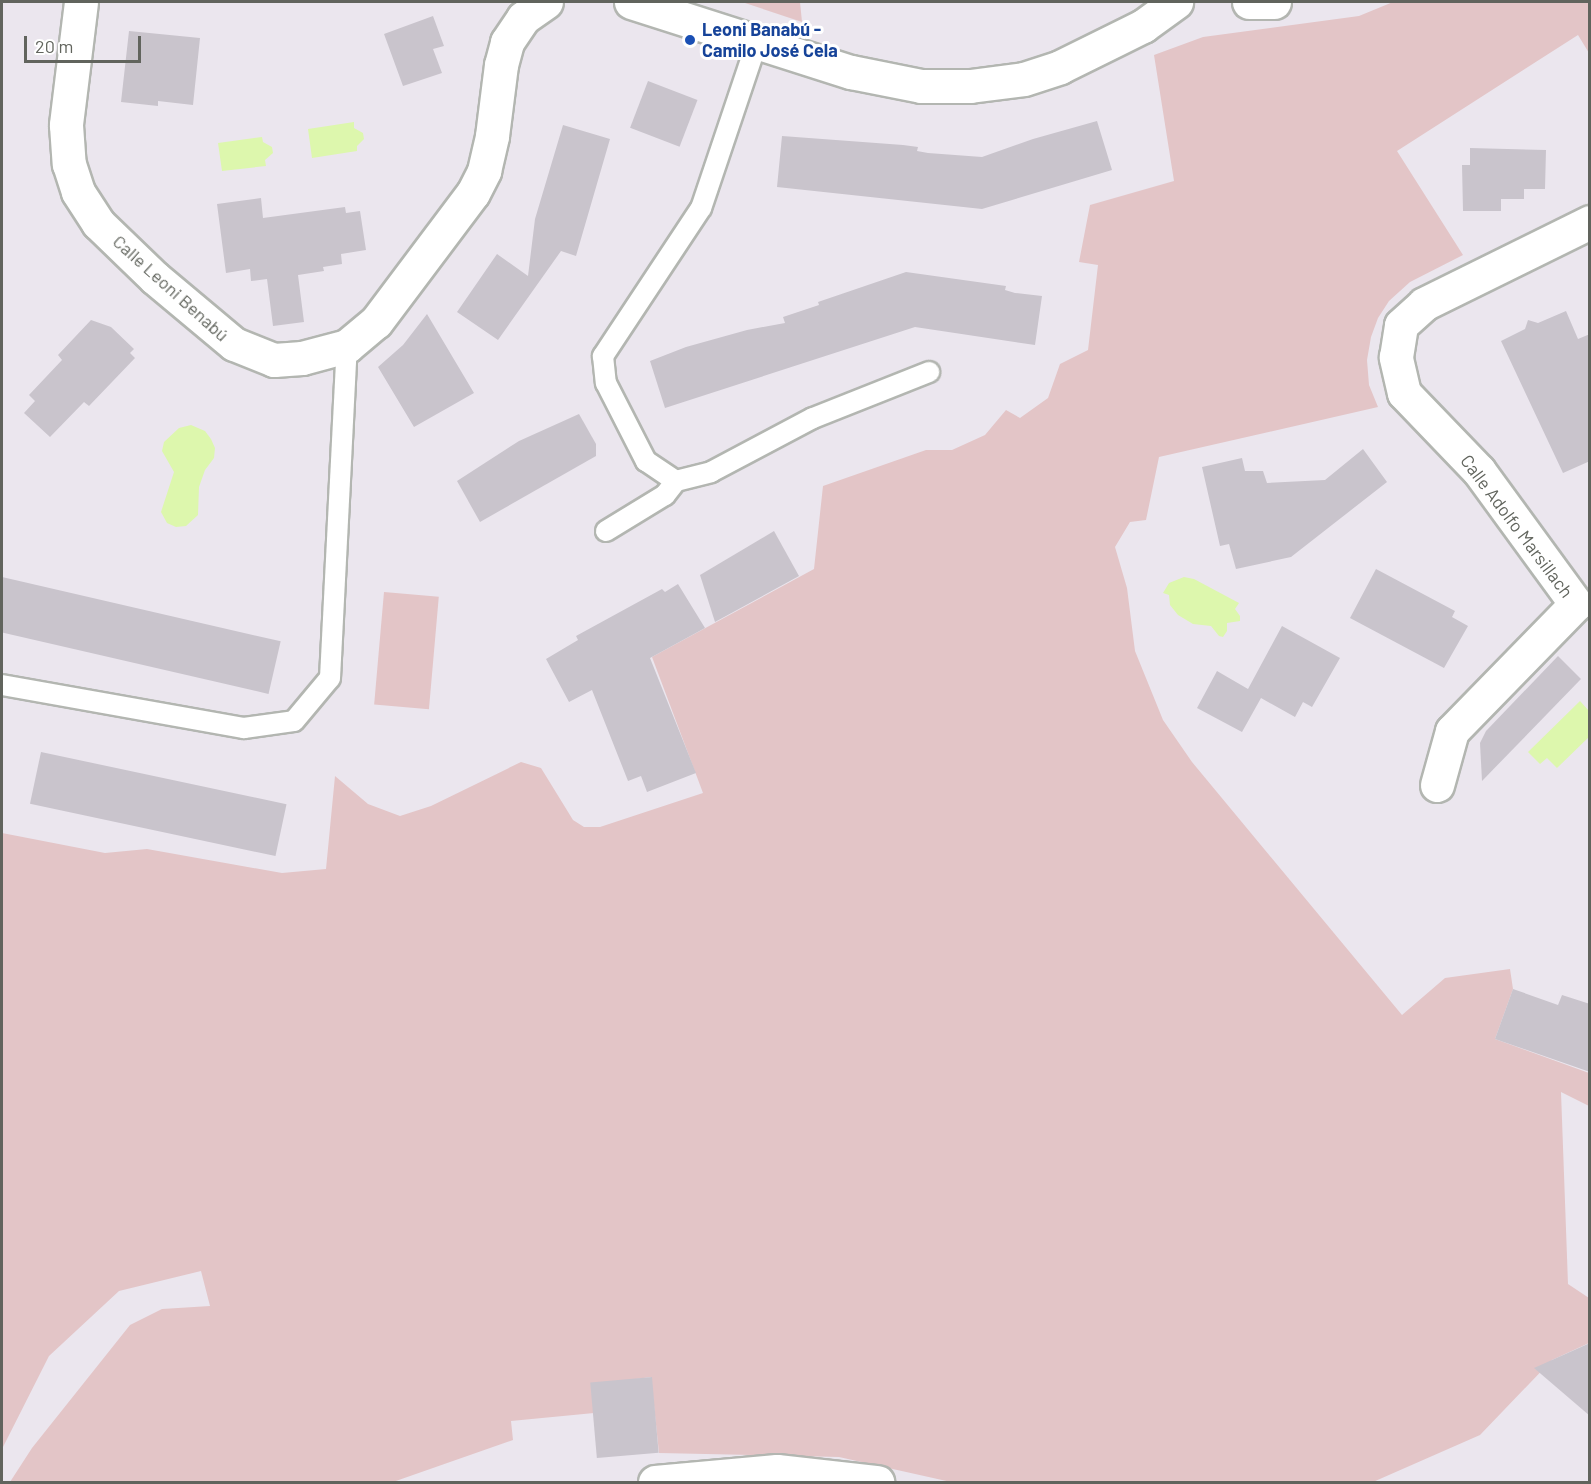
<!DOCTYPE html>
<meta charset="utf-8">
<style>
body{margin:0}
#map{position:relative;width:1591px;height:1484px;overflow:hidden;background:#ebe6ee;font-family:Barlow,sans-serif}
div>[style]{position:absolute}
.green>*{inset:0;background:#e3c5c7;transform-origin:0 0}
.water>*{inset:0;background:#ddf7ad}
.building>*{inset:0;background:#c9c4cc;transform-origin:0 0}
.roads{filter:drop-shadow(2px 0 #b3b6b1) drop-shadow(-2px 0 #b3b6b1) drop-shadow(0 2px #b3b6b1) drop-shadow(0 -2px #b3b6b1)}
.lane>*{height:20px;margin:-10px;padding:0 10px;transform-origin:10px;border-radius:10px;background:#fff}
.street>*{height:33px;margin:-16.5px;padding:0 16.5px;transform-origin:16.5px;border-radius:16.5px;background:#fff}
.dots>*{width:16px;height:16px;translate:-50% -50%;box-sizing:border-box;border:3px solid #fff;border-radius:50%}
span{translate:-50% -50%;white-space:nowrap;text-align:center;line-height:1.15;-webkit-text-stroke:6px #fff;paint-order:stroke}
.transit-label{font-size:18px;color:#164399;font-weight:700}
.left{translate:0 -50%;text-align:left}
.street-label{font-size:18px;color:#61645d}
.frame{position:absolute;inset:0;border:3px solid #61645d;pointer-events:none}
.scale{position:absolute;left:24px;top:36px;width:117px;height:27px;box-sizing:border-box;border:3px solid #61645d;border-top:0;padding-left:8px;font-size:18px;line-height:21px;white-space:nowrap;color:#61645d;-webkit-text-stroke:4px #fff;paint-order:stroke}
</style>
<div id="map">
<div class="green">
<div style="clip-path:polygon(742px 2px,800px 2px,802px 22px)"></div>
<div style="clip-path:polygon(1393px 2px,1589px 2px,1589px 53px,1578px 35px,1397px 151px,1463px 255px,1410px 282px,1389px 301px,1378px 318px,1371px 337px,1367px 360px,1369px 385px,1378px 407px,1159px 457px,1146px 520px,1130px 522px,1115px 547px,1127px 588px,1135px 651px,1163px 720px,1192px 762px,1402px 1015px,1445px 978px,1510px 969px,1513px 989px,1495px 1039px,1589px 1073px,1589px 1106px,1561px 1092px,1568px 1284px,1589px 1298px,1589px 1343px,1552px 1360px,1480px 1435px,1373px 1482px,951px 1482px,839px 1457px,659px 1453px,651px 1377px,591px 1385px,594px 1413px,511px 1421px,513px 1440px,393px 1482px,10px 1482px,32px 1448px,130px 1325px,162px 1309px,210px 1306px,201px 1271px,119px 1291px,49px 1356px,2px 1449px,2px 833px,105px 853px,147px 849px,282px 873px,326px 869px,335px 776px,368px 804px,400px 816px,431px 806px,521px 762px,541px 768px,573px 820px,584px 827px,600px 827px,703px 793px,652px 657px,814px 569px,823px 486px,926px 450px,952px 450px,985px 435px,1006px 410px,1020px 418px,1048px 398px,1060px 364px,1088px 350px,1098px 265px,1079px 262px,1090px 205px,1174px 181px,1154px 55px,1203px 37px,1359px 16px)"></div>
<div style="left:384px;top:592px;width:55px;height:113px;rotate:5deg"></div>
</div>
<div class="water">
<div style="clip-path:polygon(354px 122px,354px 128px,363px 133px,364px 139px,357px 146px,357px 151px,312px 158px,308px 129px)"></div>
<div style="clip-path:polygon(262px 137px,263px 142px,272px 147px,273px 153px,265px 160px,266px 166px,222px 171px,218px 143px)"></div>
<div style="clip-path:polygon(191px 425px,205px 431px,211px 439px,215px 448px,214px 458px,205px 470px,199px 487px,198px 515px,186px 526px,176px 527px,167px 523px,161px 512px,174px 472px,162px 451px,164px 442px,179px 428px)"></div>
<div style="clip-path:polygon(1184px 577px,1194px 579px,1239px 603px,1235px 609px,1240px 616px,1240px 621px,1227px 623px,1227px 631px,1223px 637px,1219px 636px,1211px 626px,1193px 624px,1178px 615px,1170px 605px,1169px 595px,1163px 593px,1169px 583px)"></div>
<div style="clip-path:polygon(1580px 701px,1589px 711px,1589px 737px,1557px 768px,1547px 758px,1540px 764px,1528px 752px)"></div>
</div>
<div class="building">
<div style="clip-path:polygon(433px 16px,444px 46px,433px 49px,442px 73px,403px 86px,384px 34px)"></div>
<div style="clip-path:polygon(129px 31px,200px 38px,193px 105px,158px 101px,158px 106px,121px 102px)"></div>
<div style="left:648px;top:81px;width:53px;height:50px;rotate:21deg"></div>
<div style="clip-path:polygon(1097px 121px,1112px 170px,982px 209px,777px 187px,782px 136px,903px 145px,918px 147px,917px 151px,928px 153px,982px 157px,1033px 139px)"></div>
<div style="clip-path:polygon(563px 125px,610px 139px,576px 256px,561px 251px,498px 340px,457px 312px,497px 254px,528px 276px,535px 219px)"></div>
<div style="clip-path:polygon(1470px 148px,1546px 150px,1545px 189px,1524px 189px,1524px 199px,1501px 199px,1501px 211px,1463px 211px,1462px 165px,1470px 165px)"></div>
<div style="clip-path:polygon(261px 198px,263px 218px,345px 207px,346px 213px,360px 211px,366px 250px,341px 254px,342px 264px,323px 267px,324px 271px,298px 275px,304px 322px,273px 326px,267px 279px,251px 281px,250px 269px,226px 273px,217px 204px)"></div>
<div style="clip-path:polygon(906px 272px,1006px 286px,1005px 290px,1015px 293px,1042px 296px,1035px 345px,915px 327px,665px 408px,650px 361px,686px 347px,747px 330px,785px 323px,783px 317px,819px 305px,818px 302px)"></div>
<div style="clip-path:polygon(1566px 311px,1578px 339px,1590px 334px,1590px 461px,1563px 473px,1501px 341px,1525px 329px,1528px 320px,1538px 323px)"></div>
<div style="clip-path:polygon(427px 314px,474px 393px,414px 427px,378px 367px,403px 345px)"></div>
<div style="clip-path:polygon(91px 320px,111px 327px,134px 349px,130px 353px,135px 358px,89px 406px,84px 402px,50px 437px,24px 413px,35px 401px,29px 395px,62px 360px,58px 355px)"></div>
<div style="clip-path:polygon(579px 414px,596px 444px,596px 456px,480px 522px,457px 481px,519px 441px)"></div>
<div style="clip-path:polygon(1363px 449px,1387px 482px,1291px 557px,1236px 569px,1229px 544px,1220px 546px,1202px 467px,1242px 458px,1245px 471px,1263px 471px,1267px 483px,1325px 480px)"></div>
<div style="clip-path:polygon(774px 531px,799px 576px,715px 622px,700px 575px)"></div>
<div style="clip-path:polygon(1376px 569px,1455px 611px,1452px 617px,1468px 626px,1444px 668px,1350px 618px)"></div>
<div style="left:2px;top:577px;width:286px;height:54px;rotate:13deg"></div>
<div style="clip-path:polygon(678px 584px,705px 628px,650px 658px,696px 773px,647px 792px,641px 776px,628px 781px,592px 690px,569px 702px,546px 659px,578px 640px,576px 636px,662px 589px,665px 592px)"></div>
<div style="clip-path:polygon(1282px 626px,1340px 658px,1312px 707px,1303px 702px,1295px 717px,1261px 698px,1242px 732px,1197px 708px,1217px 671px,1248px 689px)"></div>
<div style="clip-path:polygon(1558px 656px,1581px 679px,1482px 781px,1480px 743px,1486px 731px)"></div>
<div style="left:41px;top:752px;width:251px;height:53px;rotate:12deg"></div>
<div style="clip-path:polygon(1513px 989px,1558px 1005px,1562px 995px,1590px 1004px,1590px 1072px,1495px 1039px)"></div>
<div style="clip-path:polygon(1590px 1343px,1590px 1416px,1534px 1368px)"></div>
<div style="left:652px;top:1377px;width:76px;height:62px;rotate:85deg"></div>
</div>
<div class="roads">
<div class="lane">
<div style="left:757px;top:42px;width:175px;rotate:108.6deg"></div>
<div style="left:701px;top:208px;width:178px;rotate:123.5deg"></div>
<div style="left:603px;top:356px;width:27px;rotate:84deg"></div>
<div style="left:606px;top:383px;width:88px;rotate:62.9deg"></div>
<div style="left:646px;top:461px;width:36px;rotate:34deg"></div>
<div style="left:676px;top:481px;width:36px;rotate:-14deg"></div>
<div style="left:711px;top:472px;width:115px;rotate:-27.9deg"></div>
<div style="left:813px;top:418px;width:125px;rotate:-21.6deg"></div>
<div style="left:606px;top:531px;width:69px;rotate:-31.4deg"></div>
<div style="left:665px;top:495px;width:18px;rotate:-52deg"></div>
<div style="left:2px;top:685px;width:246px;rotate:10.1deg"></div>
<div style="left:244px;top:728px;width:50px;rotate:-8deg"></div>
<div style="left:294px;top:721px;width:56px;rotate:-50.1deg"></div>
<div style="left:330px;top:678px;width:332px;rotate:-87.1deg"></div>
</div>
<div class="street">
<div style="left:81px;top:2px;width:124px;rotate:97deg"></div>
<div style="left:66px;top:125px;width:39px;rotate:86deg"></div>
<div style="left:69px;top:164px;width:29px;rotate:72deg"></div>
<div style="left:78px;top:192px;width:37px;rotate:57deg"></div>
<div style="left:98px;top:223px;width:79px;rotate:44deg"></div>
<div style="left:155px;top:278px;width:103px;rotate:39.9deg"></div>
<div style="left:234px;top:344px;width:43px;rotate:21.8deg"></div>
<div style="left:274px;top:360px;width:28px;rotate:-4deg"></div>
<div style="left:302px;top:358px;width:47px;rotate:-14.9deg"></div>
<div style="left:347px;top:346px;width:38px;rotate:-40deg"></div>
<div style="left:376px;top:322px;width:161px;rotate:-53.1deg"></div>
<div style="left:473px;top:193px;width:25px;rotate:-63deg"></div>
<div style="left:484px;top:171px;width:36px;rotate:-77deg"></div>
<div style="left:492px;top:136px;width:72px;rotate:-82.8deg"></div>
<div style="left:501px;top:65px;width:24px;rotate:-75deg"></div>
<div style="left:507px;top:42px;width:29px;rotate:-56deg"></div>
<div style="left:523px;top:18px;width:28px;rotate:-35deg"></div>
<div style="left:631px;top:2px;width:231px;rotate:17.7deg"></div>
<div style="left:851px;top:72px;width:71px;rotate:11.3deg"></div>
<div style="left:921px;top:86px;width:49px"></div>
<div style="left:970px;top:86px;width:54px;rotate:-7.4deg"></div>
<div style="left:1024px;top:79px;width:38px;rotate:-18deg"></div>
<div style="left:1060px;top:67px;width:93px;rotate:-26.3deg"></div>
<div style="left:1143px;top:26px;width:41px;rotate:-36deg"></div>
<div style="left:1249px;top:2px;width:25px"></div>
<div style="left:1437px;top:785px;width:56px;rotate:-74.5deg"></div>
<div style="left:1452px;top:731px;width:177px;rotate:-45.7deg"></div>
<div style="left:1576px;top:604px;width:165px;rotate:-126.1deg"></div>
<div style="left:1479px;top:471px;width:108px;rotate:-133.9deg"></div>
<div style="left:1404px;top:393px;width:37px;rotate:-103deg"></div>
<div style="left:1396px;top:357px;width:32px;rotate:-81deg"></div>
<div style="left:1401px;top:325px;width:31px;rotate:-42deg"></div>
<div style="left:1424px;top:304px;width:185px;rotate:-26.3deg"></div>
<div style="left:655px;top:1482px;width:122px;rotate:-5.2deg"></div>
<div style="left:777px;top:1471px;width:101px;rotate:6.3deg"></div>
</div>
</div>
<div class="dots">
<div style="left:690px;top:40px;background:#1a4fb4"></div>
</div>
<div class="transit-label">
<span class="left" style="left:702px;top:40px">Leoni Banabú -<br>Camilo José Cela</span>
</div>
<div class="street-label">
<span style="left:171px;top:288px;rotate:42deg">Calle Leoni Benabú</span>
<span style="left:1517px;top:526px;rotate:53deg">Calle Adolfo Marsillach</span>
</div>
<div class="frame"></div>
<div class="scale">20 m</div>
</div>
